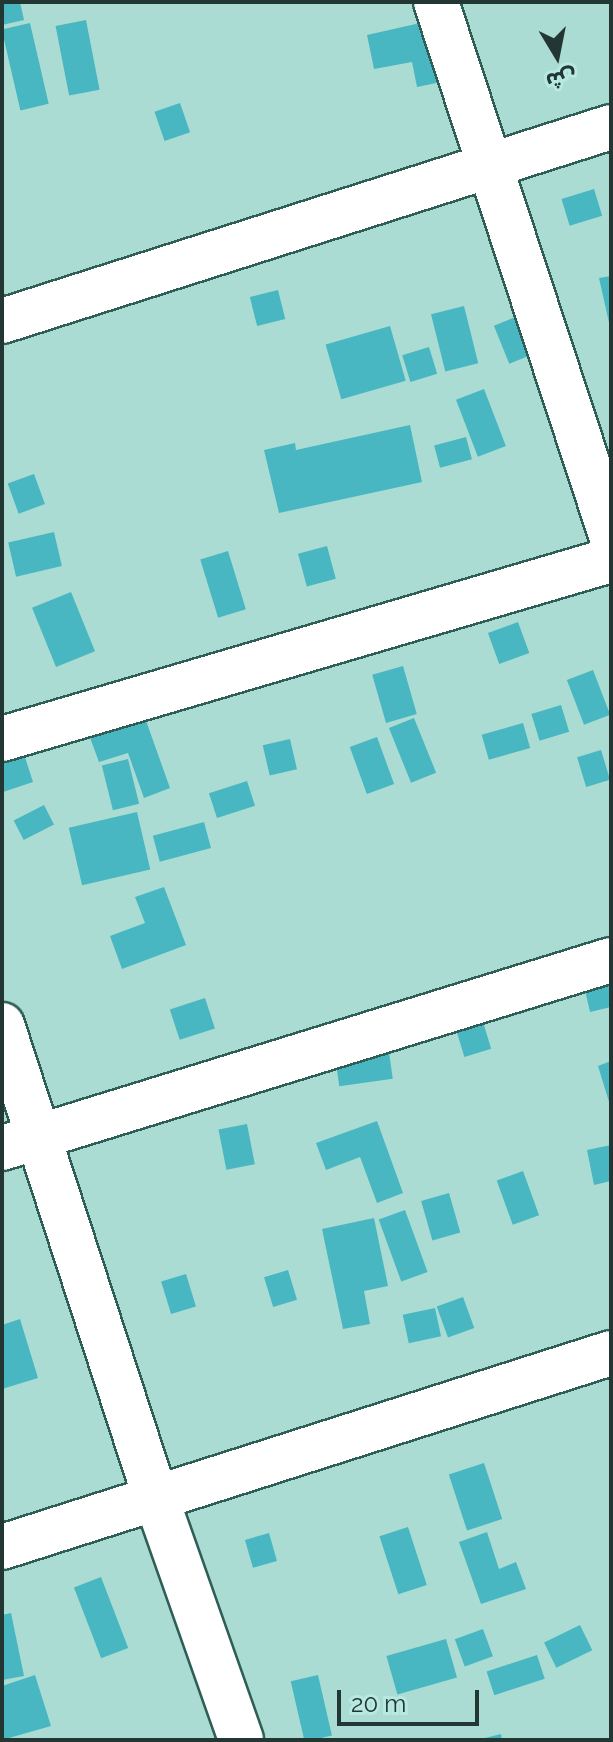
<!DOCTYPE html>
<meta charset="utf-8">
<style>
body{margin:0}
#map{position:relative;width:613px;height:1742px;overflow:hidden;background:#aadcd3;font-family:Raleway,"Noto Sans Arabic",sans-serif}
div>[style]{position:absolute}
.building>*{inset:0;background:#48b7c1;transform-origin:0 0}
.roads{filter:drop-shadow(2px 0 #2f5e57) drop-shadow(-2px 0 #2f5e57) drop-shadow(0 2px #2f5e57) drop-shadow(0 -2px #2f5e57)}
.street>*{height:44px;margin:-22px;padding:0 22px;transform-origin:22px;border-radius:22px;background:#fff}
span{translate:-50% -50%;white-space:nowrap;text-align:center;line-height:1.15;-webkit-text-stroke:6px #b7e9e0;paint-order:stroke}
.frame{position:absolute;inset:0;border:4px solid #223633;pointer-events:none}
.north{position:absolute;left:517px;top:16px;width:80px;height:80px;-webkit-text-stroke:6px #b7e9e0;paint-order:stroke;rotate:170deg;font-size:22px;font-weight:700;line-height:32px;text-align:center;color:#223633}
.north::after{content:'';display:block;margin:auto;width:28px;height:36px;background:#223633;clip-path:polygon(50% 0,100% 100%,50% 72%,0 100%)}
.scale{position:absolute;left:337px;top:1690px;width:142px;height:36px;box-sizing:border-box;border:4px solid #223633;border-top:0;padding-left:10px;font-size:24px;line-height:28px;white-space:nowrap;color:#223633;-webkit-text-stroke:6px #b7e9e0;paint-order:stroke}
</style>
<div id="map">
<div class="building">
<div style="clip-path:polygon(2px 2px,20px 2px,24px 20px,2px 25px)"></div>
<div style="left:86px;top:20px;width:71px;height:31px;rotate:79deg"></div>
<div style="clip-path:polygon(429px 21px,441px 82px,417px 87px,412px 62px,374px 69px,367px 35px)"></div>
<div style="left:30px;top:23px;width:83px;height:29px;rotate:77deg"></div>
<div style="left:180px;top:103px;width:31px;height:27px;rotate:71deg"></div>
<div style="left:594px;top:189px;width:28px;height:34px;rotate:73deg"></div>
<div style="clip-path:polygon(611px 276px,611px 327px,610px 327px,599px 278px)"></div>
<div style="left:278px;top:290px;width:30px;height:29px;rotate:76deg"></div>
<div style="left:464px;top:306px;width:59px;height:34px;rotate:76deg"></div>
<div style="left:518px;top:316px;width:41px;height:26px;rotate:68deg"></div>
<div style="left:390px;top:326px;width:57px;height:67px;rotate:74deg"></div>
<div style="left:429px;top:347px;width:28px;height:28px;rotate:73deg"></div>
<div style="left:484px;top:389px;width:61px;height:30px;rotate:69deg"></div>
<div style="clip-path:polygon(410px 425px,422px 482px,279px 513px,264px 450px,295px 443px,296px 450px)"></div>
<div style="left:466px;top:437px;width:23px;height:33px;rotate:75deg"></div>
<div style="left:34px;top:474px;width:32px;height:28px;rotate:70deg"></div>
<div style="left:54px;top:532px;width:35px;height:47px;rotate:77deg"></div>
<div style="left:327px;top:546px;width:34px;height:30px;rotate:75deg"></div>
<div style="left:228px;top:551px;width:61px;height:29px;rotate:73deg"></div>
<div style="left:71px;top:592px;width:64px;height:42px;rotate:68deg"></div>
<div style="left:518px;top:622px;width:33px;height:32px;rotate:70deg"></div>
<div style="left:403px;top:666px;width:50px;height:32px;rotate:74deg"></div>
<div style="left:593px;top:670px;width:48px;height:28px;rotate:69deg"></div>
<div style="left:561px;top:705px;width:28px;height:31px;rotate:73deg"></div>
<div style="clip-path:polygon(144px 715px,170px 788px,144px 798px,128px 753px,99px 762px,89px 735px)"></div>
<div style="left:414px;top:718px;width:59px;height:27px;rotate:68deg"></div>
<div style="left:523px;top:723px;width:26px;height:43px;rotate:74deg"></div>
<div style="left:377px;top:737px;width:50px;height:29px;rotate:70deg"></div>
<div style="left:290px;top:739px;width:31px;height:28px;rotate:77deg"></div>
<div style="left:601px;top:750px;width:31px;height:25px;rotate:73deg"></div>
<div style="clip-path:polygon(23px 751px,33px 782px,3px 792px,2px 758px)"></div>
<div style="left:128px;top:759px;width:46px;height:27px;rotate:76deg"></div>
<div style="left:247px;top:781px;width:26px;height:40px;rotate:72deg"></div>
<div style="left:44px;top:805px;width:22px;height:34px;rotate:63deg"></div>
<div style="left:137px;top:812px;width:59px;height:70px;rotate:77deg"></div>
<div style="left:204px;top:822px;width:27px;height:53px;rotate:75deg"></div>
<div style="clip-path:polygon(164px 887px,186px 945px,122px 969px,110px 936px,145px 923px,135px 897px)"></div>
<div style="clip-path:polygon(611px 979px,611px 1007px,590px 1012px,584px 986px)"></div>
<div style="left:205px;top:998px;width:32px;height:37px;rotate:72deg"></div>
<div style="left:483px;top:1022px;width:28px;height:28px;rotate:73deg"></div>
<div style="left:389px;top:1052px;width:27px;height:54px;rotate:82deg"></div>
<div style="clip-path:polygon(611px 1061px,611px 1105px,610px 1105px,598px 1066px)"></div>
<div style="clip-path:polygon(377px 1121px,403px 1193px,377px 1203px,360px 1157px,326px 1170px,316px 1143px)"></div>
<div style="left:247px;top:1124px;width:41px;height:29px;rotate:79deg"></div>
<div style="clip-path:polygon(611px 1145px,611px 1181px,594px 1185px,587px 1150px)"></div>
<div style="left:523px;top:1171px;width:47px;height:28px;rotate:70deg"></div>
<div style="left:449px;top:1193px;width:41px;height:29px;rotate:74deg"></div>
<div style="left:405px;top:1210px;width:66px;height:28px;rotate:70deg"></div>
<div style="clip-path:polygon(374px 1218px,388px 1286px,364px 1291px,370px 1324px,343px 1329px,322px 1229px)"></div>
<div style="left:288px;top:1270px;width:31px;height:25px;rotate:73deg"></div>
<div style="left:186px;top:1274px;width:34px;height:26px;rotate:73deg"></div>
<div style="left:463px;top:1297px;width:33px;height:28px;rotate:70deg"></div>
<div style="left:435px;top:1308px;width:29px;height:33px;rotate:78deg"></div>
<div style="clip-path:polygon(20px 1319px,38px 1378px,2px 1389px,2px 1325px)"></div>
<div style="left:484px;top:1463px;width:59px;height:37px;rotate:72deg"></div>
<div style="left:408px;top:1527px;width:61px;height:30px;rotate:72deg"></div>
<div style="clip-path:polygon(487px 1532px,499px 1569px,516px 1562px,526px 1589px,481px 1604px,459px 1542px)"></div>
<div style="left:269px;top:1533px;width:29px;height:25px;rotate:74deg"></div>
<div style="left:101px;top:1577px;width:76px;height:29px;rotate:69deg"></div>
<div style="clip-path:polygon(11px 1613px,24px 1676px,2px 1680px,2px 1615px)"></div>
<div style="left:580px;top:1625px;width:28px;height:40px;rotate:64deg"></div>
<div style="left:483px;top:1629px;width:29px;height:30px;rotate:70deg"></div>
<div style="left:446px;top:1639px;width:40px;height:62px;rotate:74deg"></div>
<div style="left:537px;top:1655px;width:25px;height:53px;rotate:72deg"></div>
<div style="clip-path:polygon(35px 1675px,51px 1726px,2px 1740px,2px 1686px)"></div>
<div style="left:318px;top:1675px;width:62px;height:28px;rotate:77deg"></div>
<div style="clip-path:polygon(501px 1734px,502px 1740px,481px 1740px,481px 1739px)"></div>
</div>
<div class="roads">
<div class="street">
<div style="left:436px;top:2px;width:561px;rotate:71.82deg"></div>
<div style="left:2px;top:321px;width:639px;rotate:-17.67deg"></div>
<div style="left:2px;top:739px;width:635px;rotate:-16.38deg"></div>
<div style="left:2px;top:1025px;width:497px;rotate:72deg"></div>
<div style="left:156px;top:1498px;width:256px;rotate:70.6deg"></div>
<div style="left:2px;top:1148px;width:637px;rotate:-17.16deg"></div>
<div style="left:2px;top:1547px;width:639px;rotate:-17.67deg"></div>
</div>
</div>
<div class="frame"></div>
<div class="north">ش</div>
<div class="scale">20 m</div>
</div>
